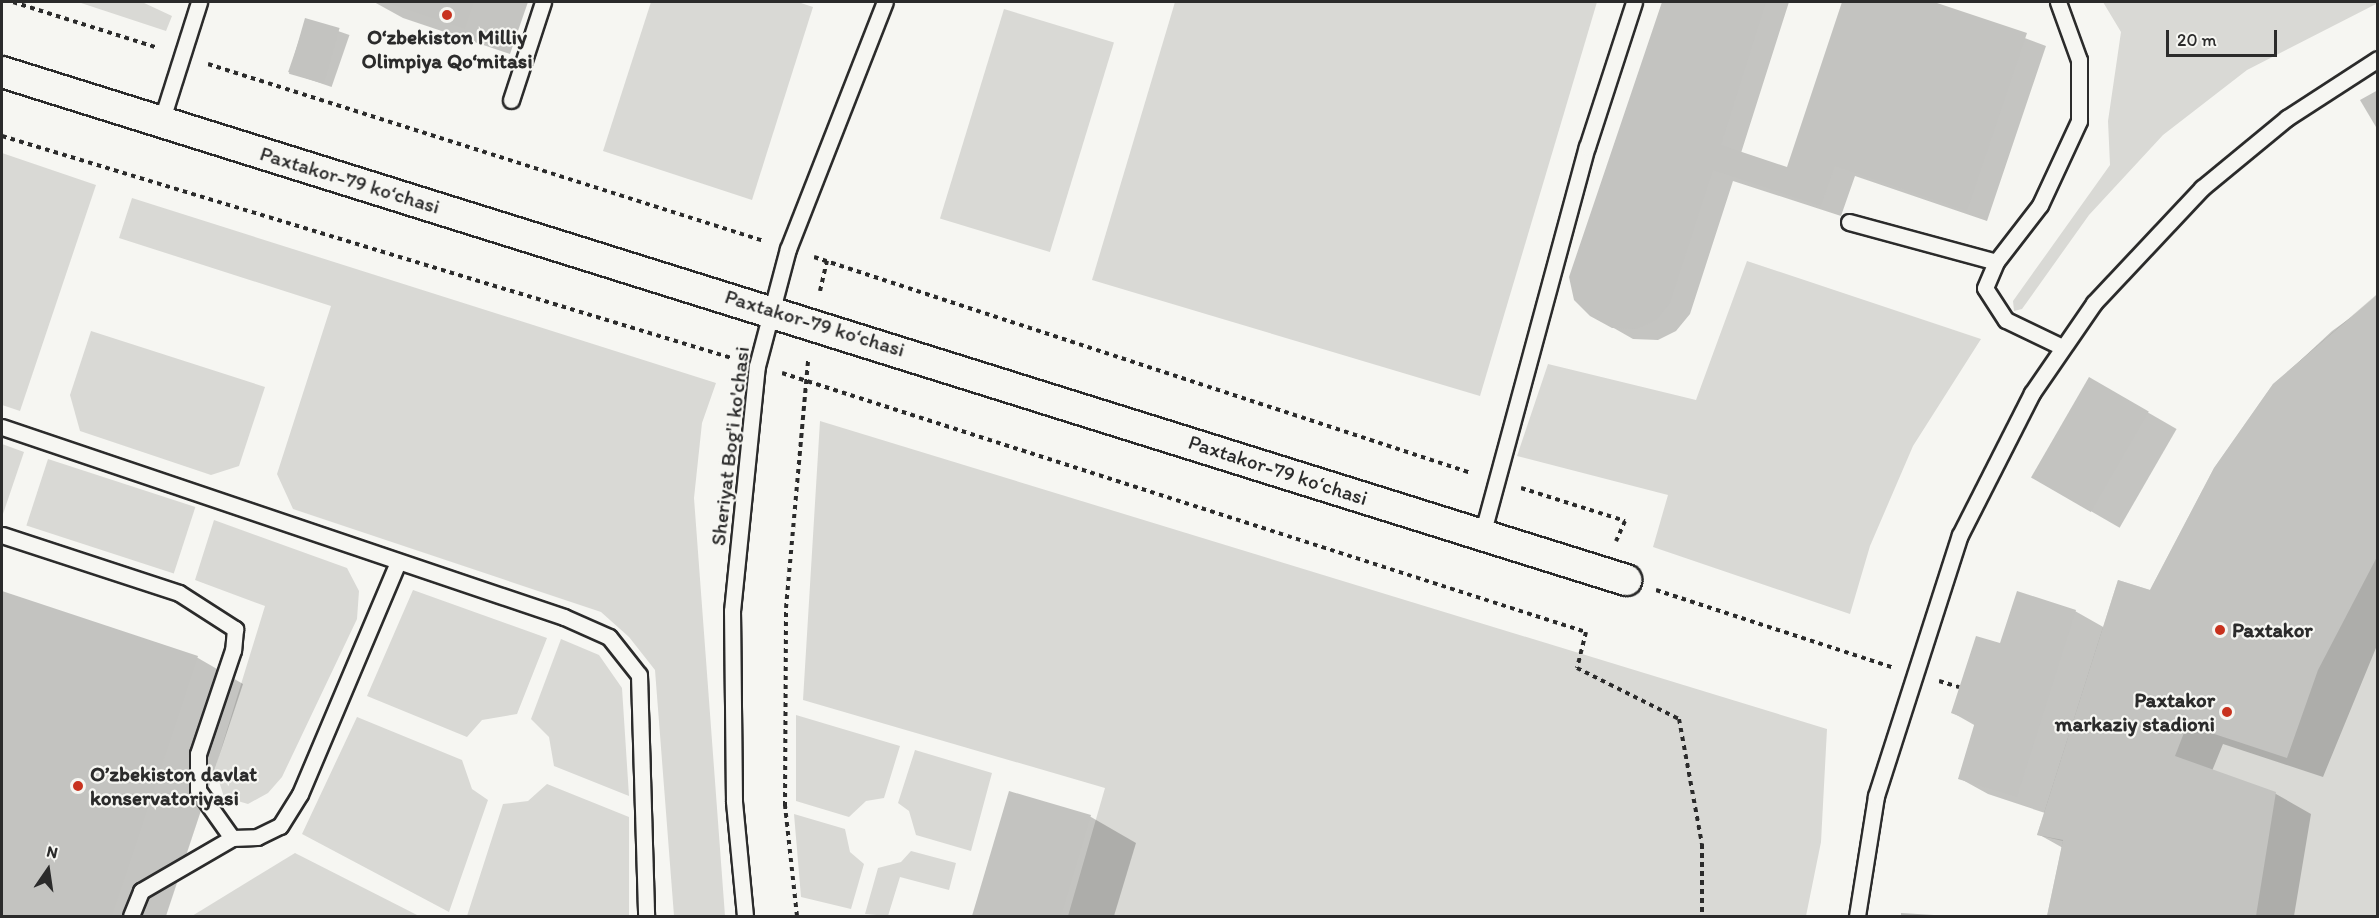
<!DOCTYPE html>
<meta charset="utf-8">
<style>
body{margin:0}
#map{position:relative;width:2379px;height:918px;overflow:hidden;background:#f6f6f2;font-family:Itim,sans-serif}
div>[style]{position:absolute}
.green>*{inset:0;background:#d9d9d5;transform-origin:0 0}
.shadow>*{inset:0;background:#0003;transform-origin:0 0}
.building>*{inset:0;background:#c3c3c0;transform-origin:0 0}
.path>*{height:4px;margin-top:-2px;transform-origin:0;background:repeating-linear-gradient(90deg,#2b2b2b 0 4.5px,transparent 0 9px)}
.roads{filter:drop-shadow(2px 0 #2b2b2b) drop-shadow(-2px 0 #2b2b2b) drop-shadow(0 2px #2b2b2b) drop-shadow(0 -2px #2b2b2b)}
.service>*{height:15px;margin:-7.5px;padding:0 7.5px;transform-origin:7.5px;border-radius:7.5px;background:#f6f6f2}
.minor>*{height:30px;margin:-15px;padding:0 15px;transform-origin:15px;border-radius:15px;background:#f6f6f2}
.dots>*{width:16px;height:16px;translate:-50% -50%;box-sizing:border-box;border:3px solid #f6f6f2;border-radius:50%}
span{translate:-50% -50%;white-space:nowrap;text-align:center;line-height:1.15;-webkit-text-stroke:4.5px #f6f6f2;paint-order:stroke}
.poi-label{font-size:21px;color:#2b2b2b;font-weight:700}
.left{translate:0 -50%;text-align:left}
.right{translate:-100% -50%;text-align:right}
.street-label{font-size:21px;color:#2b2b2b}
.frame{position:absolute;inset:0;border:3px solid #2b2b2b;pointer-events:none}
.north{position:absolute;left:18px;top:840px;width:60px;height:60px;-webkit-text-stroke:4px #f6f6f2;paint-order:stroke;rotate:13deg;font-size:16px;font-weight:700;line-height:24px;text-align:center;color:#2b2b2b}
.north::after{content:'';display:block;margin:auto;width:21px;height:27px;background:#2b2b2b;clip-path:polygon(50% 0,100% 100%,50% 72%,0 100%)}
.scale{position:absolute;left:2166px;top:30px;width:111px;height:27px;box-sizing:border-box;border:3px solid #2b2b2b;border-top:0;padding-left:8px;font-size:18px;line-height:21px;white-space:nowrap;color:#2b2b2b;-webkit-text-stroke:4px #f6f6f2;paint-order:stroke}
</style>
<div id="map">
<div class="green">
<div style="clip-path:polygon(78px 2px,142px 2px,172px 16px,166px 31px)"></div>
<div style="clip-path:polygon(651px 2px,798px 2px,813px 7px,752px 200px,603px 151px)"></div>
<div style="clip-path:polygon(1175px 2px,1597px 2px,1480px 396px,1092px 280px)"></div>
<div style="clip-path:polygon(2103px 2px,2378px 3px,2247px 70px,2163px 135px,2089px 215px,2022px 309px,2014px 311px,2013px 301px,2110px 165px,2108px 121px,2121px 32px)"></div>
<div style="left:1004px;top:9px;width:115px;height:219px;rotate:17deg"></div>
<div style="clip-path:polygon(2px 153px,96px 185px,20px 411px,2px 405px)"></div>
<div style="clip-path:polygon(132px 198px,716px 383px,702px 423px,694px 498px,725px 916px,674px 916px,655px 670px,629px 637px,601px 612px,293px 509px,277px 474px,331px 306px,119px 238px)"></div>
<div style="clip-path:polygon(1747px 261px,1981px 339px,1913px 446px,1870px 546px,1850px 614px,1653px 547px,1668px 495px,1517px 456px,1548px 364px,1696px 400px)"></div>
<div style="clip-path:polygon(2377px 294px,2377px 916px,2047px 916px,2063px 841px,2037px 835px,2118px 580px,2150px 590px,2214px 468px,2273px 384px)"></div>
<div style="clip-path:polygon(91px 331px,265px 387px,239px 466px,211px 475px,80px 431px,70px 395px)"></div>
<div style="clip-path:polygon(820px 421px,1827px 729px,1821px 842px,1806px 916px,1068px 916px,1105px 788px,803px 700px)"></div>
<div style="clip-path:polygon(2px 444px,24px 452px,3px 514px,2px 513px)"></div>
<div style="left:48px;top:459px;width:155px;height:70px;rotate:18deg"></div>
<div style="clip-path:polygon(214px 520px,347px 568px,359px 591px,357px 619px,282px 777px,268px 793px,248px 804px,224px 797px,215px 769px,265px 606px,195px 580px)"></div>
<div style="clip-path:polygon(413px 590px,547px 638px,517px 714px,482px 720px,467px 737px,367px 696px)"></div>
<div style="clip-path:polygon(561px 639px,599px 655px,622px 688px,629px 796px,554px 766px,549px 737px,531px 719px)"></div>
<div style="clip-path:polygon(796px 715px,900px 746px,884px 798px,866px 801px,849px 817px,796px 801px)"></div>
<div style="clip-path:polygon(357px 717px,462px 760px,472px 789px,488px 800px,449px 912px,302px 834px)"></div>
<div style="clip-path:polygon(915px 750px,992px 773px,971px 851px,916px 835px,909px 811px,898px 803px)"></div>
<div style="clip-path:polygon(547px 784px,629px 817px,629px 916px,467px 916px,503px 804px,528px 801px)"></div>
<div style="clip-path:polygon(794px 814px,845px 829px,850px 852px,864px 864px,851px 909px,801px 897px)"></div>
<div style="clip-path:polygon(911px 851px,956px 863px,949px 890px,900px 877px,888px 916px,865px 914px,878px 868px,901px 862px)"></div>
<div style="clip-path:polygon(295px 853px,419px 916px,192px 916px)"></div>
</div>
<div class="shadow">
<div style="clip-path:polygon(374px 2px,528px 2px,510px 54px,403px 18px)"></div>
<div style="clip-path:polygon(1664px 2px,1789px 2px,1741px 153px,1788px 169px,1844px 2px,1929px 2px,2046px 46px,1987px 221px,1855px 176px,1841px 216px,1733px 181px,1690px 314px,1676px 331px,1658px 340px,1633px 339px,1591px 315px,1570px 277px)"></div>
<div style="left:306px;top:20px;width:46px;height:55px;rotate:19deg"></div>
<div style="clip-path:polygon(2378px 298px,2378px 643px,2323px 777px,2223px 744px,2212px 771px,2276px 794px,2311px 814px,2294px 916px,2049px 916px,2063px 848px,2038px 834px,2045px 813px,1988px 794px,1959px 778px,1976px 726px,1953px 713px,2001px 645px,2075px 611px,2105px 628px,2150px 592px,2274px 385px,2332px 331px)"></div>
<div style="left:2090px;top:379px;width:100px;height:114px;rotate:30deg"></div>
<div style="clip-path:polygon(2px 593px,198px 658px,243px 684px,166px 916px,2px 916px)"></div>
<div style="clip-path:polygon(1010px 793px,1091px 817px,1136px 843px,1114px 916px,973px 916px)"></div>
</div>
<div class="building">
<div style="clip-path:polygon(384px 2px,474px 2px,465px 29px)"></div>
<div style="clip-path:polygon(1662px 2px,1766px 2px,1721px 145px,1787px 167px,1842px 2px,1934px 2px,2027px 33px,1967px 211px,1835px 166px,1821px 206px,1713px 170px,1670px 303px,1656px 320px,1637px 329px,1612px 328px,1590px 316px,1574px 300px,1569px 277px)"></div>
<div style="left:305px;top:18px;width:36px;height:58px;rotate:16deg"></div>
<div style="clip-path:polygon(2378px 90px,2378px 126px,2376px 127px,2360px 100px)"></div>
<div style="clip-path:polygon(2378px 294px,2378px 555px,2318px 670px,2287px 758px,2187px 725px,2175px 756px,2276px 792px,2256px 916px,2047px 916px,2063px 840px,2037px 835px,2118px 580px,2150px 590px,2214px 468px,2273px 384px)"></div>
<div style="left:2089px;top:377px;width:69px;height:116px;rotate:30deg"></div>
<div style="clip-path:polygon(2px 591px,198px 656px,112px 916px,2px 916px)"></div>
<div style="clip-path:polygon(2017px 591px,2076px 610px,2017px 797px,1958px 779px,1975px 722px,1951px 713px,1976px 636px,2000px 643px)"></div>
<div style="clip-path:polygon(1009px 791px,1091px 815px,1061px 916px,972px 916px)"></div>
<div style="clip-path:polygon(1901px 913px,1934px 915px,1934px 916px,1901px 916px)"></div>
</div>
<div class="path">
<div style="left:13px;top:2px;width:152px;rotate:17.6deg"></div>
<div style="left:208px;top:64px;width:583px;rotate:17.66deg"></div>
<div style="left:2px;top:136px;width:763px;rotate:16.92deg"></div>
<div style="left:814px;top:257px;width:692px;rotate:18.2deg"></div>
<div style="left:820px;top:291px;width:31px;rotate:-77deg"></div>
<div style="left:782px;top:373px;width:845px;rotate:17.86deg"></div>
<div style="left:1586px;top:632px;width:37px;rotate:104deg"></div>
<div style="left:1577px;top:668px;width:114px;rotate:26.6deg"></div>
<div style="left:1679px;top:719px;width:127px;rotate:79.6deg"></div>
<div style="left:1702px;top:844px;width:72px;rotate:90deg"></div>
<div style="left:1521px;top:488px;width:109px;rotate:17.6deg"></div>
<div style="left:1625px;top:521px;width:22px;rotate:114deg"></div>
<div style="left:1656px;top:590px;width:248px;rotate:18.1deg"></div>
<div style="left:1939px;top:681px;width:21px;rotate:17deg"></div>
<div style="left:797px;top:916px;width:111px;rotate:-96.2deg"></div>
<div style="left:785px;top:806px;width:198px;rotate:-89.7deg"></div>
<div style="left:786px;top:608px;width:248px;rotate:-84.9deg"></div>
</div>
<div class="roads">
<div class="service">
<div style="left:511px;top:100px;width:103px;rotate:-71.9deg"></div>
<div style="left:161px;top:122px;width:126px;rotate:-72.4deg"></div>
<div style="left:1849px;top:222px;width:152px;rotate:15.2deg"></div>
<div style="left:1996px;top:262px;width:72px;rotate:-52.3deg"></div>
<div style="left:2040px;top:205px;width:93px;rotate:-65.1deg"></div>
<div style="left:2079px;top:121px;width:61px;rotate:-90deg"></div>
<div style="left:2079px;top:60px;width:62px;rotate:-109.9deg"></div>
<div style="left:1996px;top:262px;width:28px;rotate:113deg"></div>
<div style="left:1985px;top:288px;width:38px;rotate:57deg"></div>
<div style="left:2006px;top:320px;width:60px;rotate:25.7deg"></div>
<div style="left:2px;top:427px;width:593px;rotate:18.68deg"></div>
<div style="left:564px;top:617px;width:49px;rotate:24deg"></div>
<div style="left:609px;top:637px;width:48px;rotate:51.7deg"></div>
<div style="left:639px;top:675px;width:241px;rotate:88.3deg"></div>
<div style="left:2px;top:535px;width:186px;rotate:18.1deg"></div>
<div style="left:179px;top:593px;width:67px;rotate:32.7deg"></div>
<div style="left:235px;top:629px;width:21px;rotate:95deg"></div>
<div style="left:233px;top:650px;width:110px;rotate:108.6deg"></div>
<div style="left:198px;top:754px;width:36px;rotate:90deg"></div>
<div style="left:198px;top:790px;width:59px;rotate:54.7deg"></div>
<div style="left:232px;top:838px;width:25px;rotate:-2deg"></div>
<div style="left:257px;top:837px;width:25px;rotate:-26deg"></div>
<div style="left:280px;top:826px;width:38px;rotate:-58deg"></div>
<div style="left:300px;top:794px;width:252px;rotate:-67.1deg"></div>
<div style="left:1482px;top:535px;width:402px;rotate:-74.9deg"></div>
<div style="left:1587px;top:147px;width:152px;rotate:-72deg"></div>
<div style="left:131px;top:916px;width:27px;rotate:-68deg"></div>
<div style="left:141px;top:891px;width:105px;rotate:-30.2deg"></div>
<div style="left:745px;top:916px;width:116px;rotate:-95.5deg"></div>
<div style="left:734px;top:801px;width:190px;rotate:-90.6deg"></div>
<div style="left:732px;top:611px;width:246px;rotate:-84.2deg"></div>
<div style="left:757px;top:366px;width:121px;rotate:-75.2deg"></div>
<div style="left:788px;top:249px;width:265px;rotate:-68.6deg"></div>
<div style="left:1857px;top:916px;width:121px;rotate:-81deg"></div>
<div style="left:1876px;top:796px;width:274px;rotate:-72.2deg"></div>
<div style="left:1960px;top:535px;width:159px;rotate:-63.1deg"></div>
<div style="left:2032px;top:393px;width:109px;rotate:-55.4deg"></div>
<div style="left:2094px;top:303px;width:158px;rotate:-46.8deg"></div>
<div style="left:2202px;top:188px;width:110px;rotate:-39.5deg"></div>
<div style="left:2287px;top:118px;width:108px;rotate:-33deg"></div>
</div>
<div class="minor">
<div style="left:2px;top:72px;width:1702px;rotate:17.37deg"></div>
</div>
</div>
<div class="dots">
<div style="left:447px;top:15px;background:#c8321e"></div>
<div style="left:2220px;top:630px;background:#c8321e"></div>
<div style="left:2227px;top:712px;background:#c8321e"></div>
<div style="left:78px;top:786px;background:#c8321e"></div>
</div>
<div class="poi-label">
<span style="left:447px;top:49px">O‘zbekiston Milliy<br>Olimpiya Qo‘mitasi</span>
<span class="left" style="left:2232px;top:630px">Paxtakor</span>
<span class="right" style="left:2215px;top:712px">Paxtakor<br>markaziy stadioni</span>
<span class="left" style="left:90px;top:786px">O’zbekiston davlat<br>konservatoriyasi</span>
</div>
<div class="street-label">
<span style="left:350px;top:180px;rotate:17deg">Paxtakor-79 ko‘chasi</span>
<span style="left:815px;top:323px;rotate:17deg">Paxtakor-79 ko‘chasi</span>
<span style="left:730px;top:446px;rotate:-83deg">Sheriyat Bog'i ko'chasi</span>
<span style="left:1278px;top:470px;rotate:18deg">Paxtakor-79 ko‘chasi</span>
</div>
<div class="frame"></div>
<div class="north">N</div>
<div class="scale">20 m</div>
</div>
